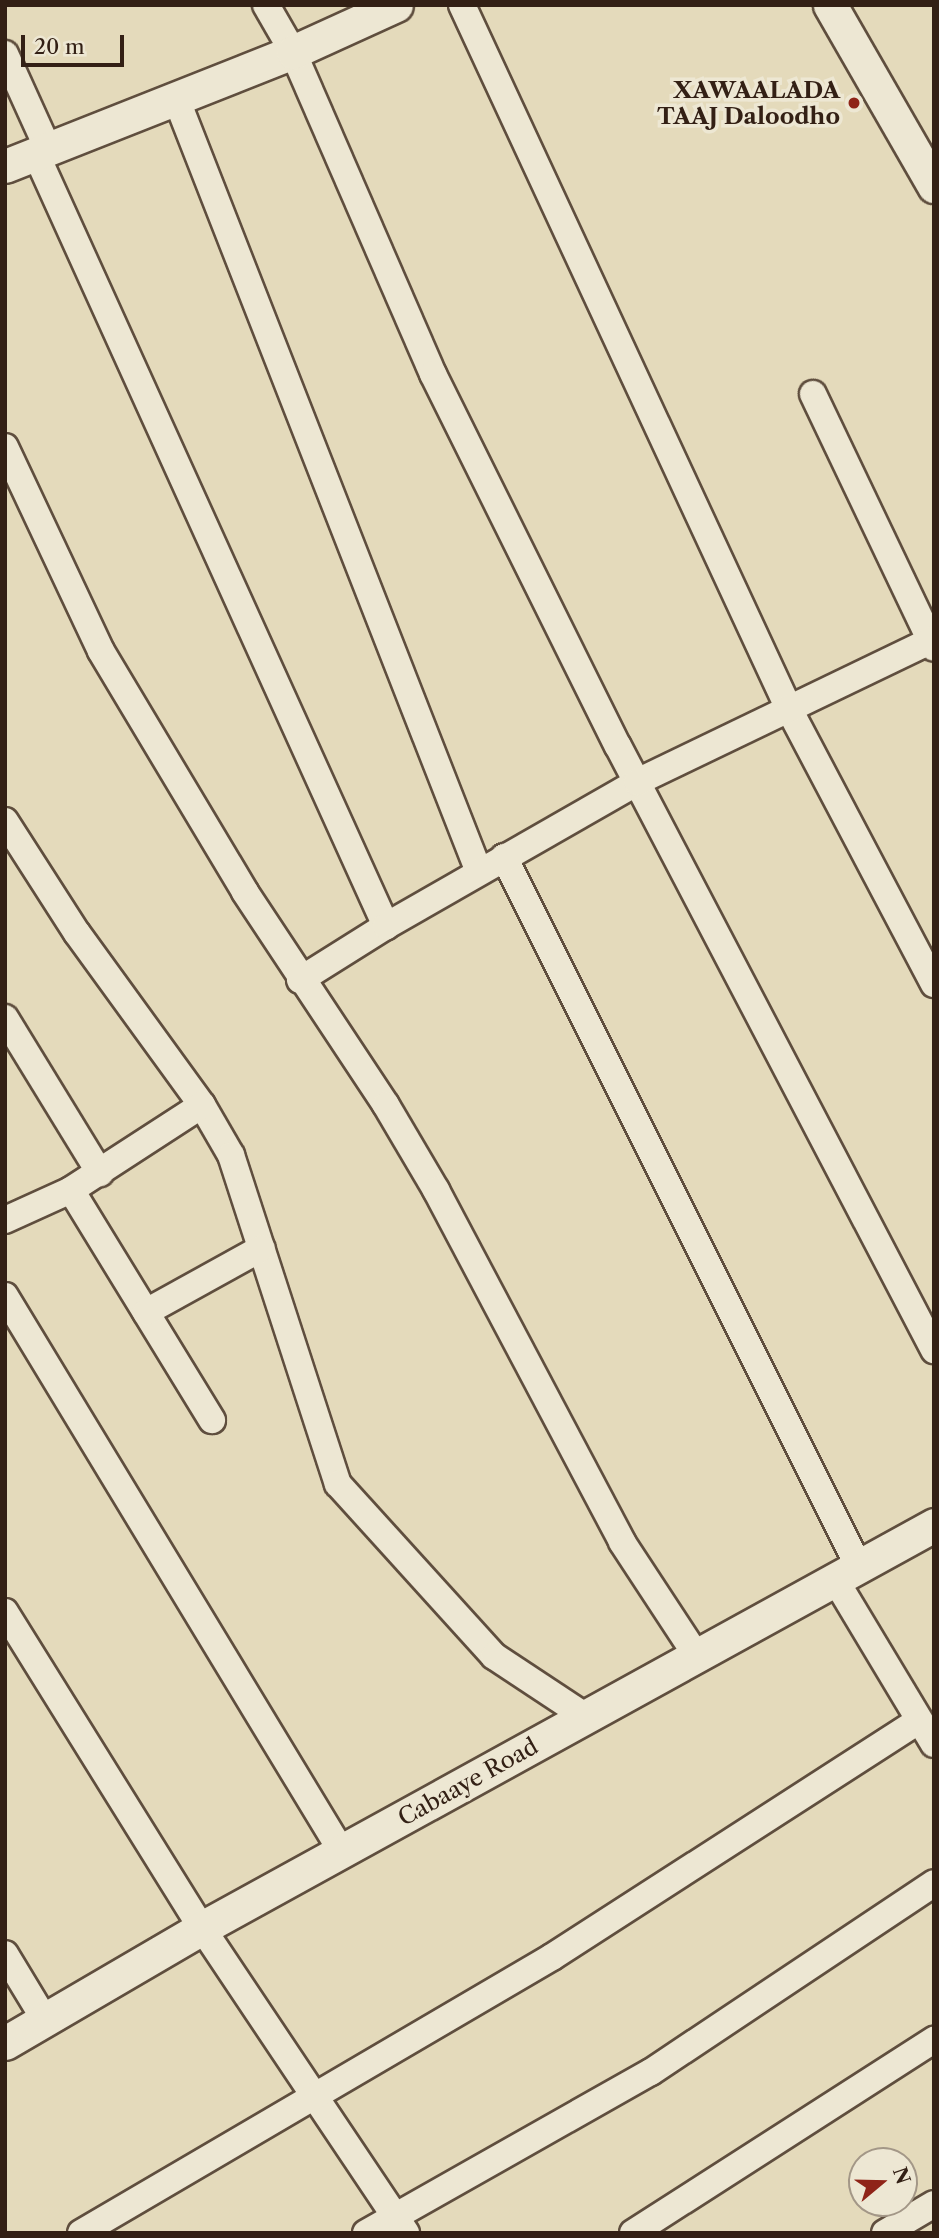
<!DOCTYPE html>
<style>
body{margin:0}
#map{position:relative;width:939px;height:2238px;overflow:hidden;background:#e4dabb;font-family:"Libre Caslon Text",serif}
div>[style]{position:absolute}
.roads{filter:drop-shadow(2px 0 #5f4e3e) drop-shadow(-2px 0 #5f4e3e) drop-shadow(0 2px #5f4e3e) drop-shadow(0 -2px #5f4e3e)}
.minor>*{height:26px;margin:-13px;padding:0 13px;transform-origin:13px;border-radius:13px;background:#ede7d3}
.tertiary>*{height:33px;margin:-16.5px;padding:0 16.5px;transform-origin:16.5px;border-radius:16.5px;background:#ede7d3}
.dots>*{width:19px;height:19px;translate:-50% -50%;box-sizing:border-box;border:4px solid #ede7d3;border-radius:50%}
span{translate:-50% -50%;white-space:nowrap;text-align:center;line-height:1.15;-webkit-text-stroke:7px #ede7d3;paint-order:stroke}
.poi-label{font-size:23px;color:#332015;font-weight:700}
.right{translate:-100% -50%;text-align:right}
.street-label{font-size:23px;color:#332015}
.frame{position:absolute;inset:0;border:7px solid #332015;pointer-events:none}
.north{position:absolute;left:848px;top:2147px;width:70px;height:70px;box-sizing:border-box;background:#ede7d3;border:2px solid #a39787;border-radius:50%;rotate:71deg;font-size:19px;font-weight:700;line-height:28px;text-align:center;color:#332015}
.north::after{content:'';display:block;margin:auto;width:24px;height:32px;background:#8f2418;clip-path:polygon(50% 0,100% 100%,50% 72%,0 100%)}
.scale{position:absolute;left:21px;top:35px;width:103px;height:32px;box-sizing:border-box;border:4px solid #332015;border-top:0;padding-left:9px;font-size:21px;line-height:24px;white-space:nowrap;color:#332015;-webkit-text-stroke:5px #ede7d3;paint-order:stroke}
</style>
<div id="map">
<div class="roads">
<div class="minor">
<div style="left:266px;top:5px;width:54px;rotate:60.1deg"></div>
<div style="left:293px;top:52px;width:351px;rotate:66.5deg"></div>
<div style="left:433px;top:374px;width:415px;rotate:63.6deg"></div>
<div style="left:618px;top:746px;width:682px;rotate:62.38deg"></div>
<div style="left:462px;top:5px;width:776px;rotate:65.09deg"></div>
<div style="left:789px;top:709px;width:311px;rotate:62.2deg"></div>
<div style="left:5px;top:54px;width:104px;rotate:65.6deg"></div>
<div style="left:176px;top:98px;width:831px;rotate:68.62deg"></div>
<div style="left:36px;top:154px;width:848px;rotate:65.61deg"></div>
<div style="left:813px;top:394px;width:281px;rotate:64.5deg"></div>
<div style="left:5px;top:447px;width:225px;rotate:64.8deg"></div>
<div style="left:101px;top:651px;width:281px;rotate:59.1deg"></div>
<div style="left:245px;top:892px;width:255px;rotate:56.5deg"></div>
<div style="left:386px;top:1105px;width:99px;rotate:59.5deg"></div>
<div style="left:436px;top:1190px;width:398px;rotate:62.1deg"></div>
<div style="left:622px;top:1542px;width:136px;rotate:56.7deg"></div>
<div style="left:5px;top:821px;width:133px;rotate:57.3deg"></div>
<div style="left:77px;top:933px;width:213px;rotate:54deg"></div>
<div style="left:202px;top:1105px;width:58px;rotate:59.9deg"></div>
<div style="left:231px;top:1155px;width:346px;rotate:72deg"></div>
<div style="left:338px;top:1484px;width:232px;rotate:47.8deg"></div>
<div style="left:494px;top:1656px;width:110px;rotate:33.5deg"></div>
<div style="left:504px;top:857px;width:794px;rotate:63.43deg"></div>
<div style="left:300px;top:980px;width:102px;rotate:-32.1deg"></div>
<div style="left:386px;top:926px;width:289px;rotate:-29.8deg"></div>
<div style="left:637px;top:782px;width:330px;rotate:-25.7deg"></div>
<div style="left:5px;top:1018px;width:182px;rotate:58.5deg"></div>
<div style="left:71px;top:1190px;width:270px;rotate:58.5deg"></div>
<div style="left:5px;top:1220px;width:72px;rotate:-24.4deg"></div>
<div style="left:71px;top:1190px;width:156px;rotate:-33deg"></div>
<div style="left:5px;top:1296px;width:650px;rotate:58.78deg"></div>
<div style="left:146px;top:1312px;width:132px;rotate:-28.9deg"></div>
<div style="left:836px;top:1581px;width:190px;rotate:59deg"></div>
<div style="left:5px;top:1612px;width:372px;rotate:58.1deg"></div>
<div style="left:202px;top:1928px;width:367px;rotate:56.2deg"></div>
<div style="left:5px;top:1954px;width:77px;rotate:58.8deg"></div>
<div style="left:81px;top:2233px;width:546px;rotate:-30.37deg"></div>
<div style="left:552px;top:1957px;width:435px;rotate:-32.8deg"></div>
<div style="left:366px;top:2233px;width:327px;rotate:-29.5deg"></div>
<div style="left:651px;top:2072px;width:340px;rotate:-33.7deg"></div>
<div style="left:633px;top:2233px;width:358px;rotate:-32.7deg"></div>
<div style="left:885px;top:2233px;width:57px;rotate:-30.6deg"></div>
</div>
<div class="tertiary">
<div style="left:830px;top:5px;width:209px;rotate:60.1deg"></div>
<div style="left:5px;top:166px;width:310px;rotate:-21.6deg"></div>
<div style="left:293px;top:52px;width:113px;rotate:-24.5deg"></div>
<div style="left:5px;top:2043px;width:228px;rotate:-30.3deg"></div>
<div style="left:202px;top:1928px;width:836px;rotate:-28.83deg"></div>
</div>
</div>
<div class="dots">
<div style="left:854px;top:103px;background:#8f2418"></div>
</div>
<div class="poi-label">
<span class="right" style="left:840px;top:103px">XAWAALADA<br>TAAJ Daloodho</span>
</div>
<div class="street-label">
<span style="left:468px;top:1782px;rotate:-29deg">Cabaaye Road</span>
</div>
<div class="frame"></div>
<div class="north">N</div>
<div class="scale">20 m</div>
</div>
